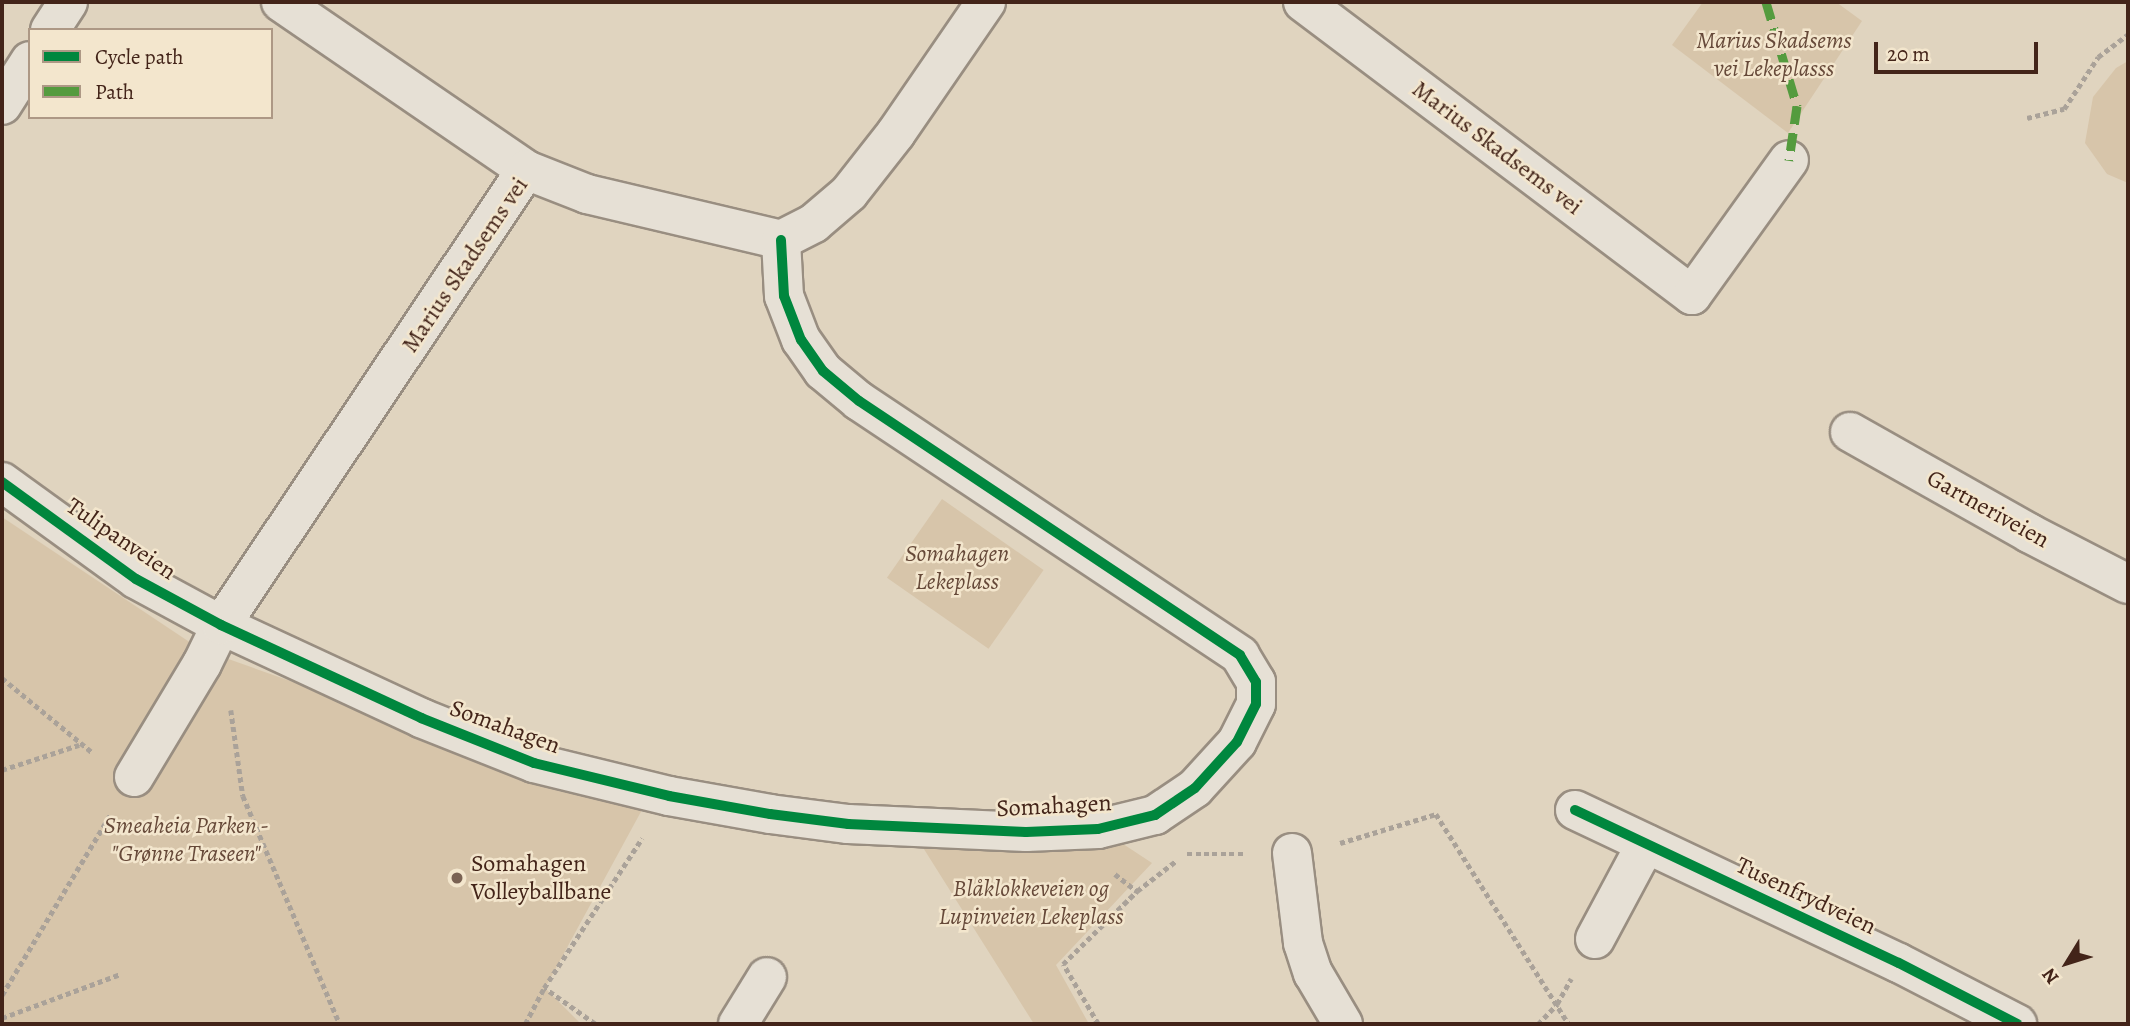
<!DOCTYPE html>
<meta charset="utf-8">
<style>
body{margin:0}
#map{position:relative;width:2130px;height:1026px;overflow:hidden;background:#e0d4bf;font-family:Alegreya,serif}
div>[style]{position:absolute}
.green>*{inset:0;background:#d7c5aa;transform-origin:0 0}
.path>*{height:4.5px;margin-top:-2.25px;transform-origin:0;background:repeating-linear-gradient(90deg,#aaa299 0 5px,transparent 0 8.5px)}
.roads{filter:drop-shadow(2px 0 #998e81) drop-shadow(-2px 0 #998e81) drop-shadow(0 2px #998e81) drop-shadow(0 -2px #998e81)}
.minor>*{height:38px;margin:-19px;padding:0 19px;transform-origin:19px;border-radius:19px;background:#e6e0d5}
.quiet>*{height:9px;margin-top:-4.5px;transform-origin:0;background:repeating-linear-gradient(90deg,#549b3e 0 18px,transparent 0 27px)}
.cycleway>*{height:10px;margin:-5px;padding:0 5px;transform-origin:5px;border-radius:5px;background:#00873e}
.dots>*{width:19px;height:19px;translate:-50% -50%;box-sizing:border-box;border:4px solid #f3e6cd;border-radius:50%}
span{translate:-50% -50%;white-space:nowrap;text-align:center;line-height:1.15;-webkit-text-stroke:5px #f3e6cd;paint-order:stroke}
.park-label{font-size:24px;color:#664939;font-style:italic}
.street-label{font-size:24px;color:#432419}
.poi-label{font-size:24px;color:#432419}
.left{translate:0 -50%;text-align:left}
.frame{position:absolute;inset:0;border:4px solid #432419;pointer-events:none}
.legend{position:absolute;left:28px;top:28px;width:245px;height:91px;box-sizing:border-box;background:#f3e6cd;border:2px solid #ad9885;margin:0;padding:9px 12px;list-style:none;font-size:21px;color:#432419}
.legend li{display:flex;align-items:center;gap:14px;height:35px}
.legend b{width:35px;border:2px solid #ad9885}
.north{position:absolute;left:2032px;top:928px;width:70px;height:70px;-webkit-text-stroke:5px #f3e6cd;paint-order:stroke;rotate:232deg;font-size:19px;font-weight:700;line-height:28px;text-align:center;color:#432419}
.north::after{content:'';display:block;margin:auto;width:24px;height:32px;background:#432419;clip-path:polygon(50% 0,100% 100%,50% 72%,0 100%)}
.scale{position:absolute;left:1874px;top:42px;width:164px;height:32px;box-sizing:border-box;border:4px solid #432419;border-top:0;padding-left:9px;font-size:21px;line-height:24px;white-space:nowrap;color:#432419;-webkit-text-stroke:5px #f3e6cd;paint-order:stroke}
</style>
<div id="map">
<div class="green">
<div style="clip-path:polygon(1703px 2px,1836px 2px,1862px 21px,1788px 133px,1672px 45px)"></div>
<div style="clip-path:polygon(2128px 61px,2128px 183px,2107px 174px,2085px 143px,2093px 97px,2116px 68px)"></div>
<div style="left:942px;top:499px;width:124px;height:96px;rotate:35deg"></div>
<div style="clip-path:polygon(2px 517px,200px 649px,296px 683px,558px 791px,643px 808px,545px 988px,581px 1024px,2px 1024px)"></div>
<div style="clip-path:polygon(1114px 838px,1152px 863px,1056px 965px,1089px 1024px,1034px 1024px,922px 846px)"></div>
</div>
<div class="path">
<div style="left:2027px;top:118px;width:38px;rotate:-14deg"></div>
<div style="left:2064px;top:109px;width:62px;rotate:-56.8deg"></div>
<div style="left:2098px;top:57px;width:38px;rotate:-37deg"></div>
<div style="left:2px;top:678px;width:118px;rotate:39.5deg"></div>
<div style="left:231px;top:710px;width:87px;rotate:82.1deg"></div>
<div style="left:243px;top:796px;width:248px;rotate:67deg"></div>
<div style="left:2px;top:770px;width:81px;rotate:-18deg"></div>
<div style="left:1340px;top:843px;width:100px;rotate:-16.8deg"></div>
<div style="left:1436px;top:814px;width:249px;rotate:57.7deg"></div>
<div style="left:1187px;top:854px;width:57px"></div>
<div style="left:1115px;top:874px;width:28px;rotate:38deg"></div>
<div style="left:2px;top:995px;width:210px;rotate:-59deg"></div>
<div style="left:2px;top:1018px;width:126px;rotate:-20.4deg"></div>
<div style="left:525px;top:1024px;width:41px;rotate:-62.2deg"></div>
<div style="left:595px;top:1024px;width:62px;rotate:-144.8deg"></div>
<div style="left:544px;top:988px;width:179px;rotate:-56.8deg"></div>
<div style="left:1098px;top:1024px;width:69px;rotate:-120.3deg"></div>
<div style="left:1063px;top:964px;width:104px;rotate:-44.6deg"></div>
<div style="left:1137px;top:891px;width:49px;rotate:-37.6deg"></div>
<div style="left:1538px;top:1024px;width:28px;rotate:-46deg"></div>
<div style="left:1557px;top:1004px;width:29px;rotate:-61deg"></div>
</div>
<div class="roads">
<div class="minor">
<div style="left:281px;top:2px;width:297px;rotate:34.4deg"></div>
<div style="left:1303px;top:2px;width:487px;rotate:37deg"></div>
<div style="left:1692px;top:295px;width:166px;rotate:-54.3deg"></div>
<div style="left:50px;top:30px;width:33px;rotate:-57deg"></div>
<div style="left:2px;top:105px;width:52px;rotate:-57.5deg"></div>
<div style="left:1850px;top:432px;width:206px;rotate:29.4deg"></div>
<div style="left:2029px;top:533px;width:111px;rotate:27.3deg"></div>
<div style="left:2px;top:482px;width:165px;rotate:35.9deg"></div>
<div style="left:136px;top:579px;width:97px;rotate:28.4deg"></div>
<div style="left:221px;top:625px;width:221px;rotate:24.9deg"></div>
<div style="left:421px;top:718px;width:122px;rotate:21.7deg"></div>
<div style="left:534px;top:763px;width:139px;rotate:13.7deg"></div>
<div style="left:669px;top:796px;width:103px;rotate:10.1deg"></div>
<div style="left:770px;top:814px;width:79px;rotate:7.3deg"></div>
<div style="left:848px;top:824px;width:178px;rotate:2.6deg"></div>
<div style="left:1026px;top:832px;width:72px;rotate:-2.4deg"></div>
<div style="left:1098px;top:829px;width:59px;rotate:-13.8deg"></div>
<div style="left:1155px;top:815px;width:48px;rotate:-34deg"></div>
<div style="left:1195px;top:788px;width:62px;rotate:-47.6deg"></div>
<div style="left:1237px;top:742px;width:42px;rotate:-63.4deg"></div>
<div style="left:1256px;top:704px;width:22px;rotate:-90deg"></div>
<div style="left:1256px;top:682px;width:31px;rotate:-121deg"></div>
<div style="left:1240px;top:655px;width:458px;rotate:-146.3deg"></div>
<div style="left:859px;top:401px;width:47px;rotate:-140.2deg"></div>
<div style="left:823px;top:371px;width:38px;rotate:-125deg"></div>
<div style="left:801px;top:340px;width:47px;rotate:-111.1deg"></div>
<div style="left:784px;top:296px;width:56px;rotate:-93.1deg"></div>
<div style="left:134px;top:777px;width:132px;rotate:-59deg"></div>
<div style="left:202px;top:664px;width:43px;rotate:-64deg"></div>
<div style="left:221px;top:625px;width:548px;rotate:-56.16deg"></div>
<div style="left:526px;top:170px;width:66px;rotate:21.5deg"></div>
<div style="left:587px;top:194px;width:199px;rotate:13.3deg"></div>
<div style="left:781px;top:240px;width:37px;rotate:-27deg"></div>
<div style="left:814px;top:223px;width:46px;rotate:-40.6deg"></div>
<div style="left:849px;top:193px;width:76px;rotate:-51.9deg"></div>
<div style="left:896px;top:133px;width:159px;rotate:-55.5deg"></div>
<div style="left:1575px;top:810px;width:358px;rotate:25.3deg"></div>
<div style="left:1899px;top:963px;width:133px;rotate:27.3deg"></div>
<div style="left:1292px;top:853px;width:91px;rotate:83deg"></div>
<div style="left:1303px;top:943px;width:32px;rotate:72deg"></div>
<div style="left:1313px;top:973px;width:59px;rotate:59.5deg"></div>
<div style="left:1595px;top:939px;width:108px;rotate:-61.8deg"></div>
<div style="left:738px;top:1024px;width:55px;rotate:-58.3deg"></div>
</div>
</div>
<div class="quiet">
<div style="left:1766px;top:2px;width:109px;rotate:73.4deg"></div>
<div style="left:1797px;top:106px;width:55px;rotate:98.4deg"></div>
</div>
<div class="cycleway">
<div style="left:2px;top:482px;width:165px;rotate:35.9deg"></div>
<div style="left:136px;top:579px;width:97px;rotate:28.4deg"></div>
<div style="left:221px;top:625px;width:221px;rotate:24.9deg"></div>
<div style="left:421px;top:718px;width:122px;rotate:21.7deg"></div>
<div style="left:534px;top:763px;width:139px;rotate:13.7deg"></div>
<div style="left:669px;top:796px;width:103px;rotate:10.1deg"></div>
<div style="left:770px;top:814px;width:79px;rotate:7.3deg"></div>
<div style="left:848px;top:824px;width:178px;rotate:2.6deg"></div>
<div style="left:1026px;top:832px;width:72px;rotate:-2.4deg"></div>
<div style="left:1098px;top:829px;width:59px;rotate:-13.8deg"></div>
<div style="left:1155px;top:815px;width:48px;rotate:-34deg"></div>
<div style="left:1195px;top:788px;width:62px;rotate:-47.6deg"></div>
<div style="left:1237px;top:742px;width:42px;rotate:-63.4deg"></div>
<div style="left:1256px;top:704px;width:22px;rotate:-90deg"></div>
<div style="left:1256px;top:682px;width:31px;rotate:-121deg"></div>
<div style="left:1240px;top:655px;width:458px;rotate:-146.3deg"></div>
<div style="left:859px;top:401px;width:47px;rotate:-140.2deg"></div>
<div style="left:823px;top:371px;width:38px;rotate:-125deg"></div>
<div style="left:801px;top:340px;width:47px;rotate:-111.1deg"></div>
<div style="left:784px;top:296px;width:56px;rotate:-93.1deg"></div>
<div style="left:1575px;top:810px;width:358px;rotate:25.3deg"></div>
<div style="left:1899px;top:963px;width:133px;rotate:27.3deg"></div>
</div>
<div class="dots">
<div style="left:457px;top:878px;background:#7a6253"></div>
</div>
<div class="park-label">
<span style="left:1774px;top:55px">Marius Skadsems<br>vei Lekeplasss</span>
<span style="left:957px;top:568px">Somahagen<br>Lekeplass</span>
<span style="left:186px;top:840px">Smeaheia Parken -<br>"Grønne Traseen"</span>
<span style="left:1031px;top:903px">Blåklokkeveien og<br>Lupinveien Lekeplass</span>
</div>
<div class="street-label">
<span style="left:1497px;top:148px;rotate:37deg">Marius Skadsems vei</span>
<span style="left:465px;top:265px;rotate:-56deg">Marius Skadsems vei</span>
<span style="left:1988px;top:509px;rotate:29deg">Gartneriveien</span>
<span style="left:121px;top:539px;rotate:34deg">Tulipanveien</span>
<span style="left:505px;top:727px;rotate:20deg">Somahagen</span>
<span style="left:1054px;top:806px;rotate:-3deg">Somahagen</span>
<span style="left:1806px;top:896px;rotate:25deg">Tusenfrydveien</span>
</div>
<div class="poi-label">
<span class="left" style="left:471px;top:878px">Somahagen<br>Volleyballbane</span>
</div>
<div class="frame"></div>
<ul class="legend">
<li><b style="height:9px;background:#00873e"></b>Cycle path</li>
<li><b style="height:9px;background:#549b3e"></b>Path</li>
</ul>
<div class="north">N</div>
<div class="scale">20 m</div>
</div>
